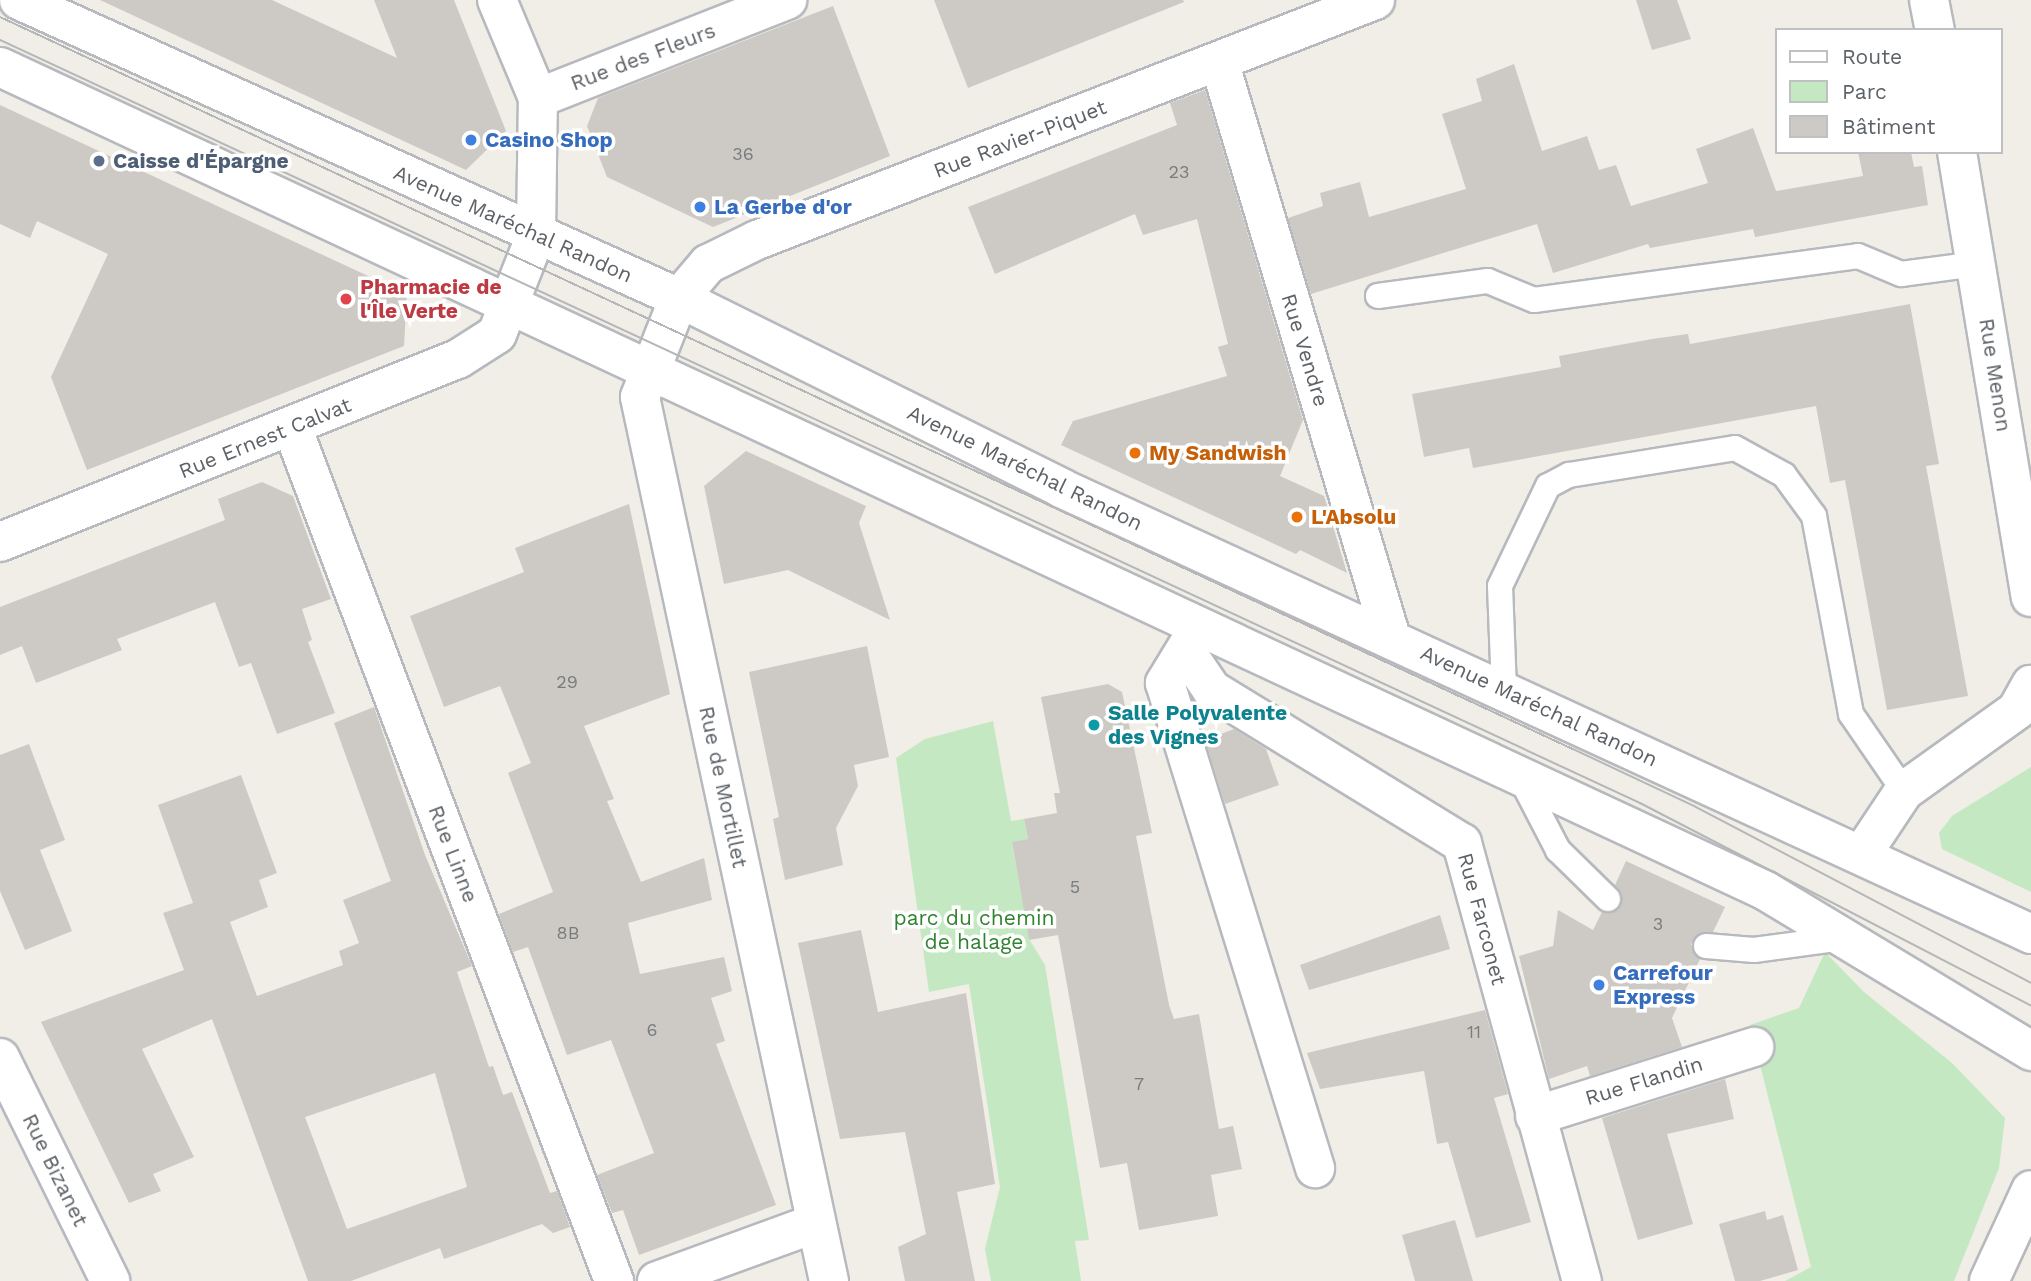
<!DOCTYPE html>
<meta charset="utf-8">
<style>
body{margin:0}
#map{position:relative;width:2031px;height:1281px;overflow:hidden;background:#f0eee6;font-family:"Work Sans",sans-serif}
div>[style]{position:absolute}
.green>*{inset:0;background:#c4e9c2}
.building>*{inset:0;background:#cdcac5}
.roads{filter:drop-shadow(2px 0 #b6b9bd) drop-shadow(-2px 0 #b6b9bd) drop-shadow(0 2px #b6b9bd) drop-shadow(0 -2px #b6b9bd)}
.lane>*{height:24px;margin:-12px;padding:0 12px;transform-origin:12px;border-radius:12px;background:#fff}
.street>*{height:38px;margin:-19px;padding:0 19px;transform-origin:19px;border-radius:19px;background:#fff}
.secondary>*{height:38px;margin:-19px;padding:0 19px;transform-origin:19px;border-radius:19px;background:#fff}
.tram>*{height:2px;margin:-1px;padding:0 1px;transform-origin:1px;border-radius:1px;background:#b5b6b7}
.dots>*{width:19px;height:19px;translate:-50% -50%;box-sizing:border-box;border:4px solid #fff;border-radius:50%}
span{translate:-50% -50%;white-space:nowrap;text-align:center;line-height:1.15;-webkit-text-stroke:7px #fff;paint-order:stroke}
.number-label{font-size:18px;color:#797c7e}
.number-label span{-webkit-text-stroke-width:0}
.street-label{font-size:21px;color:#5d6267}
.shop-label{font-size:21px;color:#366cbe;font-weight:700}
.left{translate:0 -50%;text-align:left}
.service-label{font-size:21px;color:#4e5e75;font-weight:700}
.health-label{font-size:21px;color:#be3a42;font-weight:700}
.food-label{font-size:21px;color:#c56008;font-weight:700}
.culture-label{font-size:21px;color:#0d838f;font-weight:700}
.park-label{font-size:21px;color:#318330}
.legend{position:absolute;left:1775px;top:28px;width:228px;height:126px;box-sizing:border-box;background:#fff;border:2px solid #bec0c2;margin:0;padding:9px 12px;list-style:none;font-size:21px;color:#5d6267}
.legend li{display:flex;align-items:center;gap:14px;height:35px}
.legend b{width:35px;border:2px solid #bec0c2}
</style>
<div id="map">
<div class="green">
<div style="clip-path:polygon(993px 721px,1011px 821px,1024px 819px,1028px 839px,1012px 843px,1029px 939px,1045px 965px,1089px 1240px,1075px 1241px,1081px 1281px,991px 1281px,985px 1249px,1000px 1187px,969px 984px,929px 992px,896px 758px,925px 739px)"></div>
<div style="clip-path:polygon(2031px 767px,2031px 892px,1942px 849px,1939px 833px,1952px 816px)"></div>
<div style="clip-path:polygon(1825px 952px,1864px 992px,1952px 1063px,2005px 1118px,1999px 1168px,1954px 1281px,1785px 1281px,1811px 1267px,1750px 1025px,1799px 1008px)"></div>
</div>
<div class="building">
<div style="clip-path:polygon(100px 0,272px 0,397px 58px,374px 0,454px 0,506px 131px,466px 170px)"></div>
<div style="clip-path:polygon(934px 0,1183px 0,1184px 2px,968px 88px)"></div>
<div style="clip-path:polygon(1636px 0,1677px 0,1691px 39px,1652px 50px)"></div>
<div style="clip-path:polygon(833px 6px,890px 156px,713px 227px,607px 177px,587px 126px,598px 98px)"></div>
<div style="clip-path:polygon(1514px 64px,1542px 151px,1587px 136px,1599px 170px,1616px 165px,1631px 206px,1708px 183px,1696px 149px,1753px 128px,1776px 191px,1863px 176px,1858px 152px,1911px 152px,1914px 167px,1922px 166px,1928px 205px,1755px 237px,1753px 229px,1650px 248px,1648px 244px,1553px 273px,1537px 224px,1311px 294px,1288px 218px,1323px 206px,1320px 193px,1360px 182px,1369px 217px,1466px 189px,1442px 114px,1482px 101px,1476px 79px)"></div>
<div style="clip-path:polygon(1205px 90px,1303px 420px,1280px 476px,1324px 496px,1347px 573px,1300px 550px,1296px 554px,1061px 445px,1073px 421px,1227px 376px,1218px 347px,1228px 344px,1197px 219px,1143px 235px,1135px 214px,995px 274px,968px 207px,1177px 125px,1170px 103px)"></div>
<div style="clip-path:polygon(0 105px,407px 294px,404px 346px,87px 470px,51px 377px,108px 254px,37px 221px,30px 238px,0 224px)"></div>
<div style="clip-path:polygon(1910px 304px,1939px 464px,1926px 466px,1968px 696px,1887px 710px,1845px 480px,1830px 483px,1816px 406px,1473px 468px,1469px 448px,1424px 457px,1412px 394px,1561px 367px,1559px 356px,1652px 339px,1688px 334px,1690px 344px)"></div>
<div style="clip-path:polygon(746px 451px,866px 506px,859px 523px,890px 620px,788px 570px,724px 584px,704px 486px)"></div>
<div style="clip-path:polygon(262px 482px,293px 496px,331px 599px,302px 609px,312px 640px,308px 642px,335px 713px,277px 734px,251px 663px,239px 667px,215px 602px,117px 639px,122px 650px,36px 683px,22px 646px,0 655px,0 607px,225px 520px,218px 499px)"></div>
<div style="clip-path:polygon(629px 504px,670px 694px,584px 726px,614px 799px,607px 801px,641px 882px,704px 858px,712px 900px,628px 923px,640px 974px,724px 957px,732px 991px,711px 998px,725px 1041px,716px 1044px,776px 1205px,639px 1255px,623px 1210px,612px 1213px,597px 1175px,654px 1153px,611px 1040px,567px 1055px,528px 947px,513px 952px,499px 914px,553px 892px,508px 773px,531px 763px,500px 686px,444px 707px,410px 616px,524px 572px,515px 548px)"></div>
<div style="clip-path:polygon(867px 646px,889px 757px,854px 765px,858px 786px,836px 828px,843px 865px,785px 880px,773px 819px,779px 817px,749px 672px)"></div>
<div style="clip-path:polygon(1108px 684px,1122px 692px,1152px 833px,1136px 836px,1169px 1005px,1174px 1019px,1199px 1014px,1219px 1129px,1233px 1126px,1242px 1169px,1211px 1175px,1218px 1216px,1139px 1230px,1127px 1163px,1100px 1168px,1058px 935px,1029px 940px,1012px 842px,1028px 839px,1024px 819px,1057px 813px,1054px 793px,1060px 793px,1041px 697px)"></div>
<div style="clip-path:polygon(evenodd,374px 707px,425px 855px,472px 966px,457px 972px,489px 1067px,493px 1066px,503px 1095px,512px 1092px,550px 1193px,557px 1191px,570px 1227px,553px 1233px,542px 1224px,444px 1259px,440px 1248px,351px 1281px,308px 1281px,212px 1019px,142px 1049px,194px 1157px,153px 1174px,161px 1191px,129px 1203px,41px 1022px,184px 970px,163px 913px,193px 903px,158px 805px,241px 775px,277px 873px,259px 880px,268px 907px,230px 922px,257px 996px,343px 965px,339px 951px,359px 943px,343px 900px,391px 881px,334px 723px,374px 707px,435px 1073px,467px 1187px,347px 1229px,305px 1117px,435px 1073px)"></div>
<div style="clip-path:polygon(1234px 729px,1266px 749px,1279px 785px,1225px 804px,1205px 740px)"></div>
<div style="clip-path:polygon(29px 744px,65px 840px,40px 850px,72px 931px,25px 950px,0 891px,0 755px)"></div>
<div style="clip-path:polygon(1626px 861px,1725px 907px,1713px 932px,1699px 933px,1691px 944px,1700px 959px,1672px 1018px,1682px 1047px,1590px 1076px,1587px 1066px,1549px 1079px,1519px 956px,1553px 946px,1558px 910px,1593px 930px,1602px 912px,1618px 910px,1622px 896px,1615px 885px)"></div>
<div style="clip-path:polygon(1440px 915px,1450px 949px,1309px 990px,1300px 965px)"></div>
<div style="clip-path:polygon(861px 930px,878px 1012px,966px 993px,995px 1184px,957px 1192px,975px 1281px,905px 1281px,898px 1247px,926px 1234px,905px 1132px,840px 1139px,798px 943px)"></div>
<div style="clip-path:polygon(1485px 1010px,1508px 1094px,1494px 1098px,1531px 1222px,1476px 1238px,1448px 1142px,1437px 1144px,1424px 1071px,1320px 1089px,1307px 1053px)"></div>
<div style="clip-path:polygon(1725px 1079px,1734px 1119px,1667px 1134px,1693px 1224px,1638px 1240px,1602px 1118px)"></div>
<div style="clip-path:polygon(1765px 1211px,1767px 1220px,1783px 1215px,1798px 1270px,1760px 1281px,1735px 1281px,1719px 1224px)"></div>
<div style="clip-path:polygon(1455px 1220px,1473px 1281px,1415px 1281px,1402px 1235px)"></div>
</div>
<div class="roads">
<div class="lane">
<div style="left:1378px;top:296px;width:111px;rotate:-7.8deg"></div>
<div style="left:1488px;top:281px;width:50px;rotate:22.4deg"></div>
<div style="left:1534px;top:300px;width:327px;rotate:-7.7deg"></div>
<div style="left:1858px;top:256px;width:47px;rotate:22.7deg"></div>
<div style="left:1901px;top:274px;width:77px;rotate:-7.5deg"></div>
<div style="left:1504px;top:690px;width:104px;rotate:-92.2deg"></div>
<div style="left:1500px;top:586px;width:111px;rotate:-64.4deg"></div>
<div style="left:1548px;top:486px;width:24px;rotate:-28deg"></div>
<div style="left:1569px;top:475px;width:168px;rotate:-9.2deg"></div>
<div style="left:1735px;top:448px;width:56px;rotate:28.9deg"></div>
<div style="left:1784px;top:475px;width:51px;rotate:53.8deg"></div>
<div style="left:1814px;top:516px;width:201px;rotate:79.4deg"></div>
<div style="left:1851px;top:714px;width:93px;rotate:55.5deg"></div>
<div style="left:1519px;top:775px;width:85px;rotate:62.5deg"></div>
<div style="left:1558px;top:850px;width:70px;rotate:44.4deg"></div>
<div style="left:1706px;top:946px;width:48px;rotate:4.8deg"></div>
<div style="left:1754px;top:950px;width:91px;rotate:-7.6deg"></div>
</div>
<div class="street">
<div style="left:1929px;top:0;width:31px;rotate:79deg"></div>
<div style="left:1219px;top:61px;width:602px;rotate:73.4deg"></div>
<div style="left:538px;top:98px;width:268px;rotate:-21.5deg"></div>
<div style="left:1957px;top:152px;width:451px;rotate:80.6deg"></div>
<div style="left:292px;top:427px;width:913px;rotate:69.34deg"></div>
<div style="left:0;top:542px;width:493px;rotate:-21.8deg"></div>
<div style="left:458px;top:359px;width:46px;rotate:-32.7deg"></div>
<div style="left:497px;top:334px;width:106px;rotate:-68.5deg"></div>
<div style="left:536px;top:235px;width:137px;rotate:-89.2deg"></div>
<div style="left:538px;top:98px;width:106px;rotate:-112.7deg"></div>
<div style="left:1196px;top:632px;width:60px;rotate:121.3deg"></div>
<div style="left:1165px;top:683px;width:508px;rotate:72.81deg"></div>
<div style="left:1187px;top:653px;width:45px;rotate:56deg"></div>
<div style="left:1212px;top:690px;width:293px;rotate:31.5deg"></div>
<div style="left:1462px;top:843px;width:454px;rotate:74.7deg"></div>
<div style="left:1862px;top:854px;width:76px;rotate:-56.3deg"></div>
<div style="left:1904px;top:791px;width:139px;rotate:-35.6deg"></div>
<div style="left:2017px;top:710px;width:29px;rotate:-61deg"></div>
<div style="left:0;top:1058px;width:249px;rotate:63.7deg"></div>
<div style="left:1535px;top:1116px;width:230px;rotate:-17.5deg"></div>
<div style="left:657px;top:1281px;width:169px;rotate:-20deg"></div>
<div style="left:829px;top:1281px;width:904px;rotate:-102.07deg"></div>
<div style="left:640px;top:397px;width:106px;rotate:-68.5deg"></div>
<div style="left:679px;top:298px;width:45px;rotate:-49.5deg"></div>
<div style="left:708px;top:264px;width:55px;rotate:-26.1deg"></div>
<div style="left:757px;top:240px;width:663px;rotate:-21.22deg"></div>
<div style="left:1989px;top:1281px;width:100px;rotate:-65.2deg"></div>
</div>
<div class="secondary">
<div style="left:19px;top:0;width:724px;rotate:24.3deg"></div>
<div style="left:679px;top:298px;width:427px;rotate:26.4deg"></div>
<div style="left:1061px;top:488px;width:1068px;rotate:24.69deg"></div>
<div style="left:0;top:67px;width:1949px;rotate:25.01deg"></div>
<div style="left:1766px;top:891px;width:310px;rotate:31.1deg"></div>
</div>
</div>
<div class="tram">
<div style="left:0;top:17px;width:1735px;rotate:24.96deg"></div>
<div style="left:1573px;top:749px;width:136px;rotate:25.2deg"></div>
<div style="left:1696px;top:807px;width:378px;rotate:27.7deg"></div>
<div style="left:0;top:40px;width:1809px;rotate:24.95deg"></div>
<div style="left:1640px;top:803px;width:441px;rotate:27.4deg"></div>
</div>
<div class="dots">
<div style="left:471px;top:140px;background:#3f7fe0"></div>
<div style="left:99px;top:161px;background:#5c6f8a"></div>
<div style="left:700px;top:207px;background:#3f7fe0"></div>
<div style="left:346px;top:299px;background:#e0444e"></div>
<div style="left:1135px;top:453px;background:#e8710a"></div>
<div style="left:1297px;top:517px;background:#e8710a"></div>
<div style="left:1094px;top:725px;background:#0f9aa8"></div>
<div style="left:1599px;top:985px;background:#3f7fe0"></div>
</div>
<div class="number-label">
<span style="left:743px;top:154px">36</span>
<span style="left:1179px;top:172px">23</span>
<span style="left:567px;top:682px">29</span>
<span style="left:1075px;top:887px">5</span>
<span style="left:1658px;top:924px">3</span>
<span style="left:568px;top:933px">8B</span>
<span style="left:652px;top:1030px">6</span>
<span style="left:1474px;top:1032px">11</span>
<span style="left:1139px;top:1084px">7</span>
</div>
<div class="street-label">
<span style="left:643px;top:57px;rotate:-21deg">Rue des Fleurs</span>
<span style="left:1020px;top:139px;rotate:-21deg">Rue Ravier-Piquet</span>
<span style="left:513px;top:224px;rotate:24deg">Avenue Maréchal Randon</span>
<span style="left:1305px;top:350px;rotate:73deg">Rue Vendre</span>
<span style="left:1995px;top:375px;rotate:81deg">Rue Menon</span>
<span style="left:265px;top:438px;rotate:-22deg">Rue Ernest Calvat</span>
<span style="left:1025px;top:468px;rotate:26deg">Avenue Maréchal Randon</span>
<span style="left:1539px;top:706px;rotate:25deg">Avenue Maréchal Randon</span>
<span style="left:723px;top:787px;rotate:78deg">Rue de Mortillet</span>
<span style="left:453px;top:854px;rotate:69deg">Rue Linne</span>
<span style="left:1482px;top:919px;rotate:75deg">Rue Farconet</span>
<span style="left:1644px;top:1081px;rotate:-17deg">Rue Flandin</span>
<span style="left:55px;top:1170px;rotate:64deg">Rue Bizanet</span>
</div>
<div class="shop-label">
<span class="left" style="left:485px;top:140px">Casino Shop</span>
<span class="left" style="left:714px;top:207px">La Gerbe d'or</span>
<span class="left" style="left:1613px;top:985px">Carrefour<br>Express</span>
</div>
<div class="service-label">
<span class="left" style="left:113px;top:161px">Caisse d'Épargne</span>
</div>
<div class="health-label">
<span class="left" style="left:360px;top:299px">Pharmacie de<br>l'Île Verte</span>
</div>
<div class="food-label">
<span class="left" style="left:1149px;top:453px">My Sandwish</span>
<span class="left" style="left:1311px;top:517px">L'Absolu</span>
</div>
<div class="culture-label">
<span class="left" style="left:1108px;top:725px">Salle Polyvalente<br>des Vignes</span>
</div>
<div class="park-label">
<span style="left:974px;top:930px">parc du chemin<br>de halage</span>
</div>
<ul class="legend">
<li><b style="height:9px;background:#fff"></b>Route</li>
<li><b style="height:19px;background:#c4e9c2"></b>Parc</li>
<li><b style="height:19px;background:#cdcac5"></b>Bâtiment</li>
</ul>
</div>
